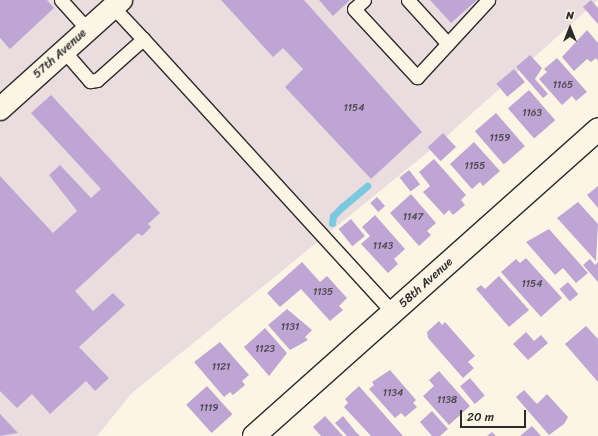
<!DOCTYPE html>
<style>
body{margin:0}
#map{position:relative;width:598px;height:436px;overflow:hidden;background:#fcf5e5;font-family:Sriracha,sans-serif}
div>[style]{position:absolute}
.built>*{inset:0;background:#eadde0}
.stream>*{height:7px;margin:-3.5px;padding:0 3.5px;transform-origin:3.5px;border-radius:3.5px;background:#7cc8dc}
.building>*{inset:0;background:#bfa5d3;transform-origin:0 0}
.roads{filter:drop-shadow(1px 0 #2b2b2b) drop-shadow(-1px 0 #2b2b2b) drop-shadow(0 1px #2b2b2b) drop-shadow(0 -1px #2b2b2b)}
.service>*{height:13px;margin:-6.5px;padding:0 6.5px;transform-origin:6.5px;border-radius:6.5px;background:#fcf5e5}
.minor>*{height:22px;margin:-11px;padding:0 11px;transform-origin:11px;border-radius:11px;background:#fcf5e5}
span{translate:-50% -50%;white-space:nowrap;text-align:center;line-height:1.15;-webkit-text-stroke:3px #fcf5e5;paint-order:stroke}
.number-label{font-size:10px;color:#504a55}
.number-label span{-webkit-text-stroke-width:0}
.street-label{font-size:12px;color:#2b2b2b}
.north{position:absolute;left:550px;top:8px;width:40px;height:40px;-webkit-text-stroke:3px #fcf5e5;paint-order:stroke;rotate:0deg;font-size:11px;font-weight:700;line-height:16px;text-align:center;color:#2b2b2b}
.north::after{content:'';display:block;margin:auto;width:14px;height:18px;background:#2b2b2b;clip-path:polygon(50% 0,100% 100%,50% 72%,0 100%)}
.scale{position:absolute;left:460px;top:410px;width:66px;height:18px;box-sizing:border-box;border:2px solid #2b2b2b;border-top:0;padding-left:5px;font-size:12px;line-height:14px;white-space:nowrap;color:#2b2b2b;-webkit-text-stroke:3px #fcf5e5;paint-order:stroke}
</style>
<div id="map">
<div class="built">
<div style="clip-path:polygon(0 0,598px 0,439px 143px,132px 393px,97px 436px,0 436px)"></div>
</div>
<div class="stream">
<div style="left:332px;top:223px;width:7px;rotate:-82deg"></div>
<div style="left:333px;top:216px;width:13px;rotate:-45deg"></div>
<div style="left:342px;top:207px;width:33px;rotate:-40deg"></div>
</div>
<div class="building">
<div style="clip-path:polygon(0 0,47px 0,54px 8px,10px 49px,0 38px)"></div>
<div style="clip-path:polygon(221px 0,304px 0,422px 132px,371px 179px,285px 87px,303px 69px,283px 48px,273px 57px)"></div>
<div style="clip-path:polygon(319px 0,350px 0,333px 16px)"></div>
<div style="clip-path:polygon(430px 0,477px 0,451px 23px)"></div>
<div style="clip-path:polygon(591px 0,598px 8px,598px 24px,583px 7px)"></div>
<div style="clip-path:polygon(587px 30px,598px 43px,598px 61px,596px 58px,591px 62px,587px 59px,574px 71px,562px 57px)"></div>
<div style="clip-path:polygon(530px 55px,542px 68px,535px 79px,548px 94px,543px 98px,516px 67px)"></div>
<div style="clip-path:polygon(557px 58px,587px 92px,576px 101px,572px 96px,562px 105px,539px 79px,547px 72px,544px 69px)"></div>
<div style="left:514px;top:69px;width:17px;height:23px;rotate:50deg"></div>
<div style="left:529px;top:90px;width:40px;height:28px;rotate:49deg"></div>
<div style="clip-path:polygon(51px 95px,160px 213px,148px 224px,151px 227px,142px 236px,138px 233px,75px 291px,93px 311px,113px 293px,125px 305px,79px 347px,109px 378px,95px 391px,86px 381px,50px 414px,32px 394px,17px 408px,0 391px,0 176px,53px 233px,77px 211px,49px 175px,60px 165px,91px 198px,101px 189px,31px 113px)"></div>
<div style="left:496px;top:113px;width:44px;height:28px;rotate:49deg"></div>
<div style="left:443px;top:133px;width:19px;height:21px;rotate:47deg"></div>
<div style="clip-path:polygon(474px 142px,500px 171px,483px 186px,480px 182px,472px 189px,450px 164px)"></div>
<div style="clip-path:polygon(434px 159px,466px 195px,461px 200px,465px 205px,453px 215px,449px 210px,444px 215px,423px 192px,430px 186px,419px 172px)"></div>
<div style="left:409px;top:170px;width:18px;height:12px;rotate:52deg"></div>
<div style="clip-path:polygon(598px 186px,598px 208px,587px 195px)"></div>
<div style="clip-path:polygon(411px 194px,436px 223px,427px 231px,431px 235px,419px 246px,390px 213px)"></div>
<div style="left:377px;top:197px;width:12px;height:9px;rotate:48deg"></div>
<div style="clip-path:polygon(578px 202px,598px 224px,596px 261px,557px 218px)"></div>
<div style="clip-path:polygon(375px 215px,405px 249px,394px 259px,398px 264px,388px 273px,361px 244px,370px 236px,362px 227px)"></div>
<div style="left:351px;top:219px;width:22px;height:16px;rotate:51deg"></div>
<div style="clip-path:polygon(549px 229px,588px 273px,576px 283px,563px 268px,555px 275px,526px 242px)"></div>
<div style="clip-path:polygon(526px 258px,562px 298px,541px 317px,501px 272px,516px 259px,520px 263px)"></div>
<div style="clip-path:polygon(590px 259px,595px 265px,598px 262px,598px 282px,583px 265px)"></div>
<div style="clip-path:polygon(302px 262px,320px 282px,327px 276px,347px 298px,339px 306px,343px 310px,330px 321px,301px 289px,280px 307px,267px 293px)"></div>
<div style="clip-path:polygon(499px 276px,529px 310px,509px 327px,476px 289px,481px 285px,485px 289px)"></div>
<div style="left:568px;top:282px;width:16px;height:11px;rotate:50deg"></div>
<div style="clip-path:polygon(287px 309px,312px 330px,305px 337px,308px 340px,290px 350px,268px 325px)"></div>
<div style="clip-path:polygon(439px 321px,442px 325px,445px 322px,475px 356px,468px 362px,474px 368px,463px 378px,428px 338px,427px 332px)"></div>
<div style="clip-path:polygon(586px 326px,598px 339px,598px 382px,565px 344px)"></div>
<div style="clip-path:polygon(265px 328px,287px 353px,269px 376px,244px 347px)"></div>
<div style="clip-path:polygon(526px 332px,534px 341px,541px 335px,548px 343px,528px 360px,513px 344px)"></div>
<div style="clip-path:polygon(220px 342px,249px 375px,242px 381px,245px 385px,233px 395px,230px 392px,224px 397px,194px 362px)"></div>
<div style="clip-path:polygon(390px 370px,416px 400px,413px 403px,417px 407px,405px 417px,401px 413px,395px 418px,369px 389px,374px 385px,372px 382px)"></div>
<div style="clip-path:polygon(439px 371px,470px 406px,449px 425px,423px 396px,434px 386px,429px 380px)"></div>
<div style="left:470px;top:378px;width:23px;height:13px;rotate:50deg"></div>
<div style="left:207px;top:386px;width:38px;height:28px;rotate:48deg"></div>
<div style="clip-path:polygon(359px 386px,403px 436px,371px 436px,344px 407px,348px 403px,345px 399px)"></div>
<div style="clip-path:polygon(524px 390px,537px 404px,547px 394px,568px 417px,564px 424px,549px 435px,516px 397px)"></div>
<div style="clip-path:polygon(432px 411px,448px 429px,440px 436px,432px 436px,420px 422px)"></div>
<div style="clip-path:polygon(0 414px,18px 433px,0 436px)"></div>
<div style="clip-path:polygon(325px 416px,343px 436px,321px 436px,313px 427px)"></div>
<div style="clip-path:polygon(343px 416px,356px 432px,360px 436px,347px 436px,335px 423px)"></div>
<div style="clip-path:polygon(532px 426px,541px 436px,520px 436px)"></div>
<div style="clip-path:polygon(492px 432px,496px 436px,487px 436px)"></div>
</div>
<div class="roads">
<div class="service">
<div style="left:61px;top:0;width:39px;rotate:48deg"></div>
<div style="left:364px;top:0;width:13px;rotate:138deg"></div>
<div style="left:354px;top:9px;width:93px;rotate:47.2deg"></div>
<div style="left:417px;top:77px;width:105px;rotate:-47.3deg"></div>
<div style="left:408px;top:0;width:59px;rotate:47.7deg"></div>
<div style="left:143px;top:39px;width:371px;rotate:47.6deg"></div>
<div style="left:64px;top:51px;width:40px;rotate:49deg"></div>
<div style="left:90px;top:81px;width:7px;rotate:-8deg"></div>
<div style="left:97px;top:80px;width:62px;rotate:-41.7deg"></div>
<div style="left:143px;top:39px;width:44px;rotate:-133.2deg"></div>
</div>
<div class="minor">
<div style="left:0;top:109px;width:163px;rotate:-42deg"></div>
<div style="left:254px;top:436px;width:461px;rotate:-41.7deg"></div>
</div>
</div>
<div class="number-label">
<span style="left:563px;top:86px">1165</span>
<span style="left:354px;top:109px">1154</span>
<span style="left:532px;top:114px">1163</span>
<span style="left:500px;top:139px">1159</span>
<span style="left:475px;top:167px">1155</span>
<span style="left:413px;top:218px">1147</span>
<span style="left:383px;top:247px">1143</span>
<span style="left:532px;top:285px">1154</span>
<span style="left:323px;top:293px">1135</span>
<span style="left:290px;top:328px">1131</span>
<span style="left:265px;top:350px">1123</span>
<span style="left:221px;top:368px">1121</span>
<span style="left:393px;top:394px">1134</span>
<span style="left:447px;top:401px">1138</span>
<span style="left:209px;top:409px">1119</span>
</div>
<div class="street-label">
<span style="left:60px;top:54px;rotate:-42deg">57th Avenue</span>
<span style="left:426px;top:283px;rotate:-42deg">58th Avenue</span>
</div>
<div class="north">N</div>
<div class="scale">20 m</div>
</div>
